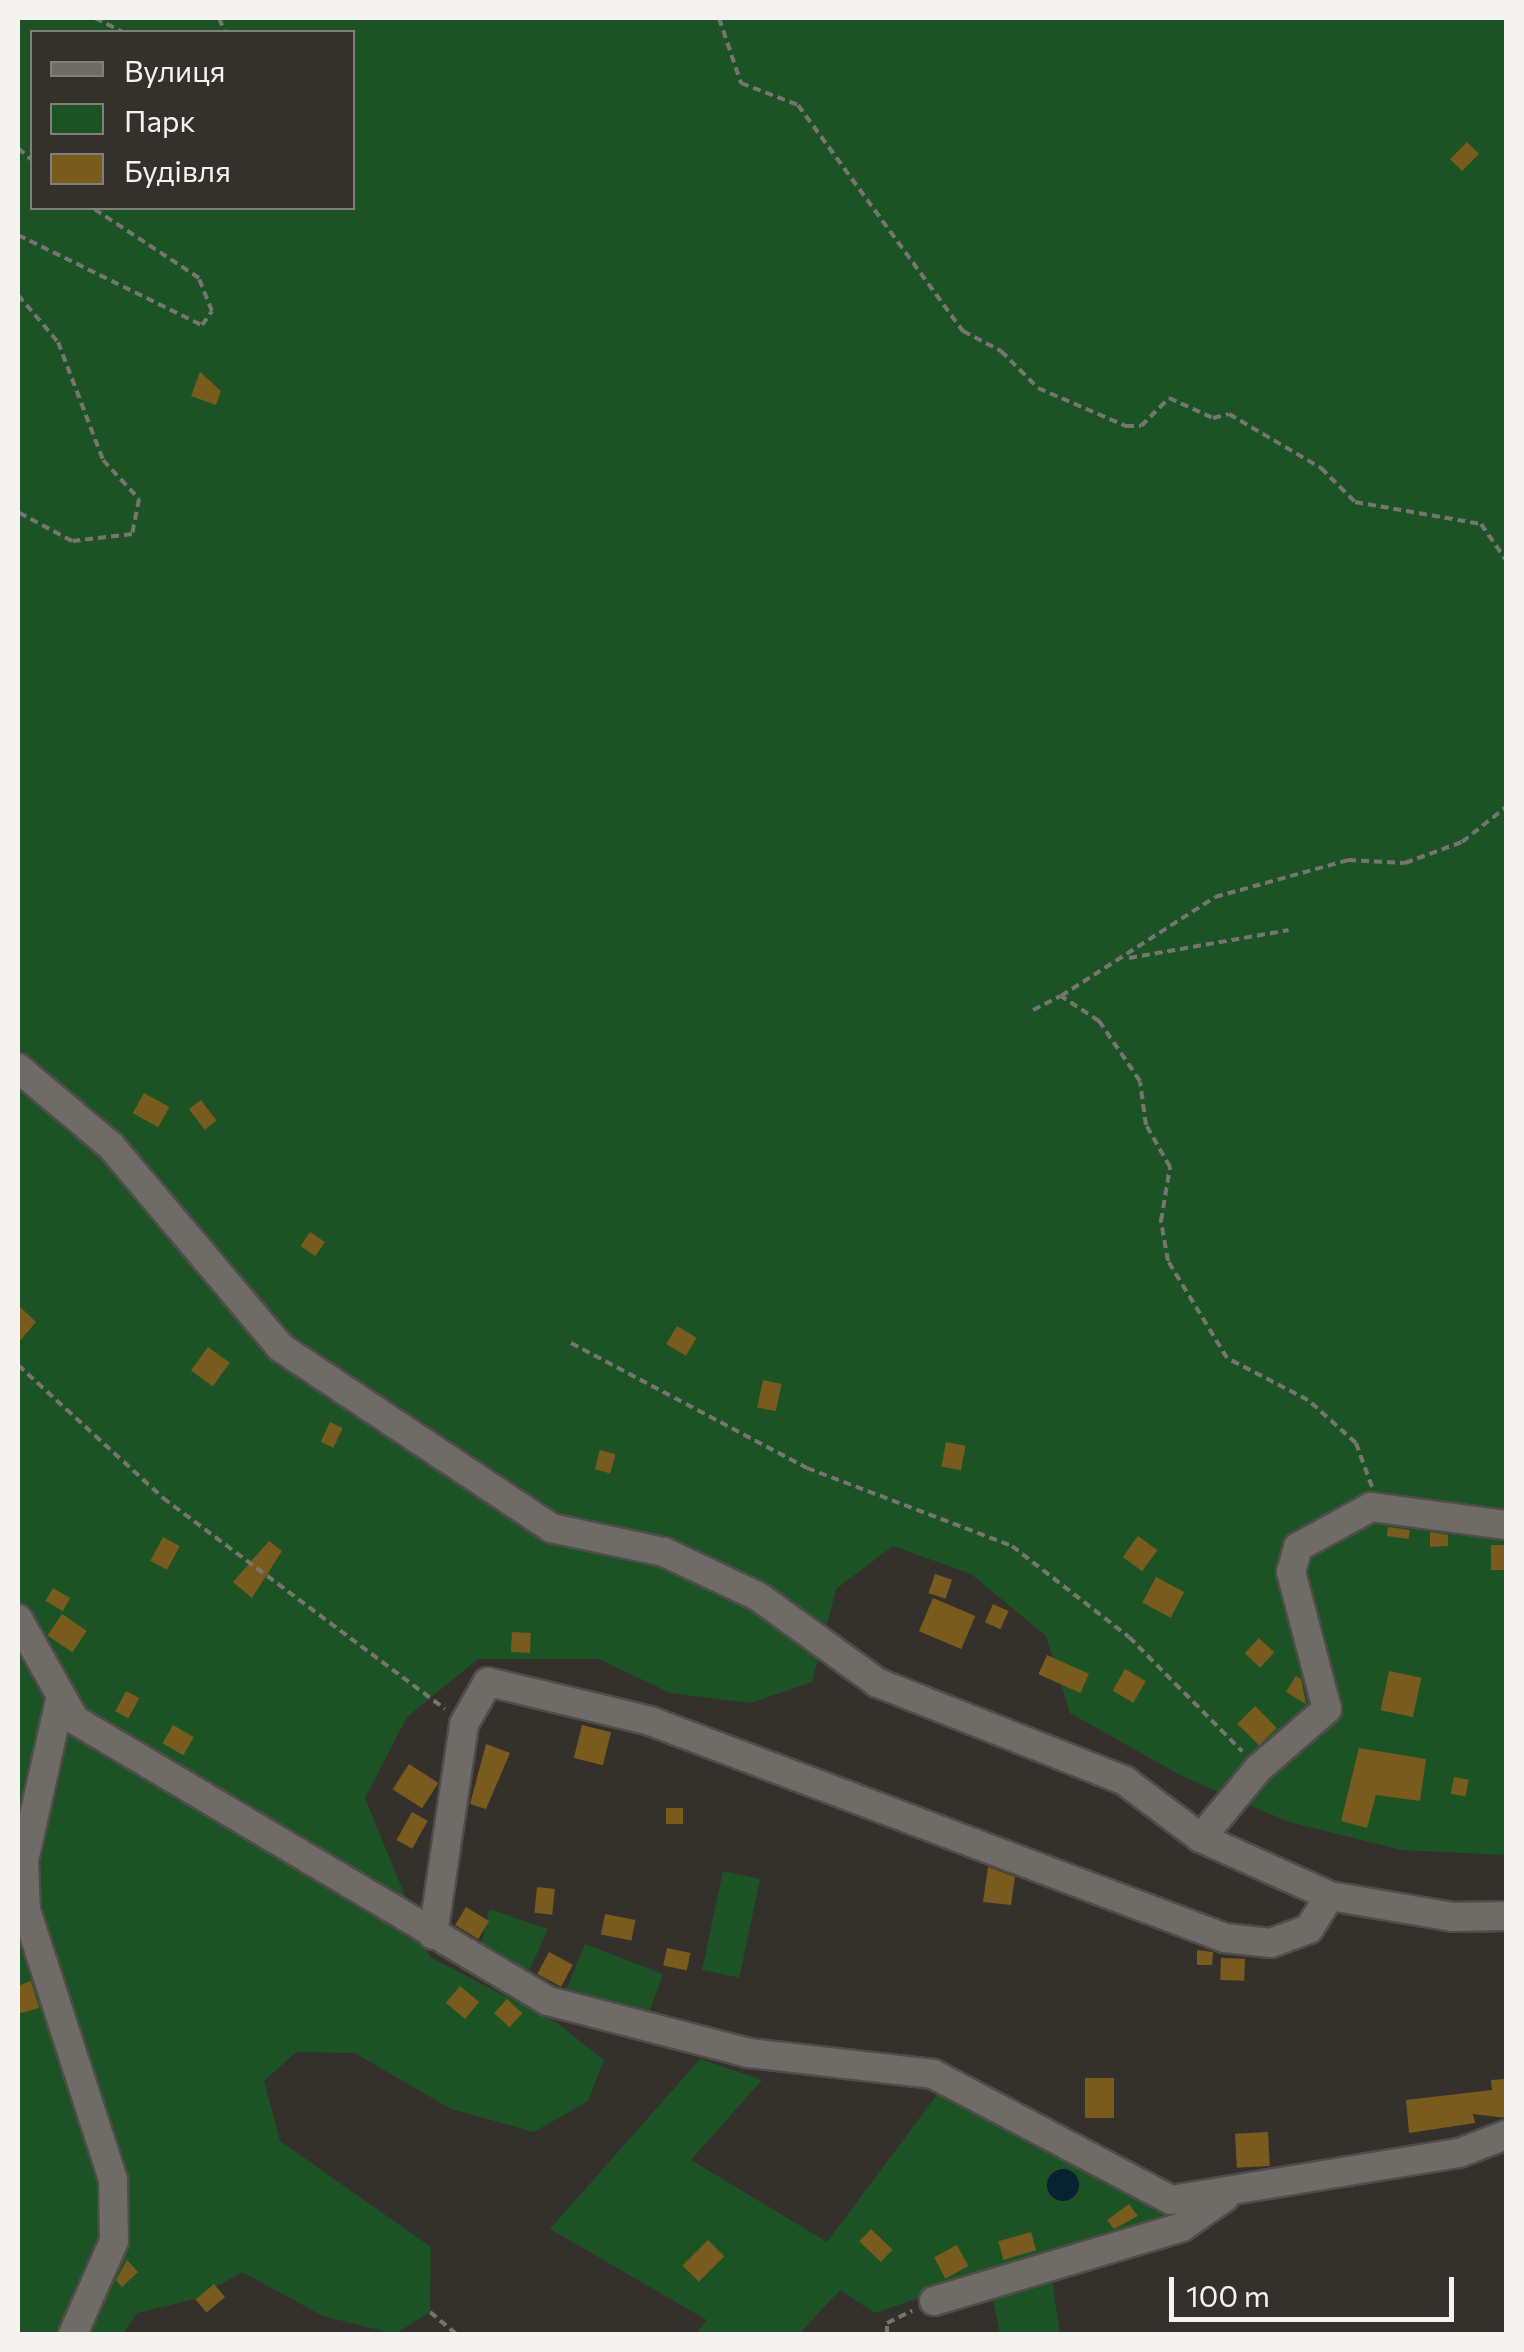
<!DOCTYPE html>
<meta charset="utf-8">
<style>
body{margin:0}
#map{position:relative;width:1524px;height:2352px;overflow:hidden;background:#34312c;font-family:Commissioner,sans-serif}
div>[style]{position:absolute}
.green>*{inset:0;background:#1c5324;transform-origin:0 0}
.water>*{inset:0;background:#072231}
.round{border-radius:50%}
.building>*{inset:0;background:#795b1d;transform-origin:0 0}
.path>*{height:4px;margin-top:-2px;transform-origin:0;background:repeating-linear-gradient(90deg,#787571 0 8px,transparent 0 13px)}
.roads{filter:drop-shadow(2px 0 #4f4d49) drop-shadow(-2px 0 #4f4d49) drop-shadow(0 2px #4f4d49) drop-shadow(0 -2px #4f4d49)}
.minor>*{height:28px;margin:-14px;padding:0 14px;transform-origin:14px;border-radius:14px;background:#6f6b66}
span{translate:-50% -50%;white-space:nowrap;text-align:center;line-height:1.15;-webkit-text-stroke:10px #34312c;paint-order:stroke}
.frame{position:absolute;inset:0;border:20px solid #f5f3f0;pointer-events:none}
.legend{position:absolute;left:30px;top:30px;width:325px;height:180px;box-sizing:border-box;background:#34312c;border:2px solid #817f7a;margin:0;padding:12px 18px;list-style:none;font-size:30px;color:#f5f3f0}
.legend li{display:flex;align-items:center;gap:20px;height:50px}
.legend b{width:50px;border:2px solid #817f7a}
.scale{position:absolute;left:1169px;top:2277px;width:285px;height:45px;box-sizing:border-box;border:5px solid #f5f3f0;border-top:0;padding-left:12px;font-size:30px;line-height:35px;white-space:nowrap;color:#f5f3f0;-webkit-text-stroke:8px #34312c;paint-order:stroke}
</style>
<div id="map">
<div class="green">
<div style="clip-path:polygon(evenodd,18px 18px,1506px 18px,1506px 1855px,1402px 1850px,1289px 1822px,1182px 1776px,1070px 1713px,1046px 1636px,971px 1574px,893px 1546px,836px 1589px,812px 1682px,750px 1703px,670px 1693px,599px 1659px,478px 1659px,407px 1717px,365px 1798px,430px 1957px,557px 2023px,604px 2060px,588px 2101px,534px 2132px,451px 2109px,355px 2053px,296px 2052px,264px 2081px,280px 2141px,431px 2247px,430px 2312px,395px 2334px,323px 2316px,242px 2272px,195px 2299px,137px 2313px,123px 2334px,18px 2334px,18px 18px,32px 32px,352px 32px,352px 208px,32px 208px,32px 32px)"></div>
<div style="left:723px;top:1871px;width:38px;height:101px;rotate:12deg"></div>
<div style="clip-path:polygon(489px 1909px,548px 1929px,526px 1978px,480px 1952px)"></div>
<div style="clip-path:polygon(585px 1944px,663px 1974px,647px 2018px,564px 1995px)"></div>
<div style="clip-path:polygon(700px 2059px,762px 2080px,691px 2160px,827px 2242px,942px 2088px,1169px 2213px,875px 2313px,840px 2290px,799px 2334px,695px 2334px,707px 2320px,550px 2229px)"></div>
<div style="clip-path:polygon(1052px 2279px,1060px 2334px,1000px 2334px,993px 2300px)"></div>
</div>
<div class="water">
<div class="round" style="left:1047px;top:2169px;width:32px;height:32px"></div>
</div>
<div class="building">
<div style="left:1467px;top:142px;width:17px;height:24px;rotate:45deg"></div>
<div style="clip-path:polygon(200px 372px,221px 391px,216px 405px,191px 396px)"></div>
<div style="left:144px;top:1093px;width:29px;height:23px;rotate:29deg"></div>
<div style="left:201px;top:1100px;width:26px;height:15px;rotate:53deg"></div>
<div style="left:310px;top:1232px;width:18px;height:17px;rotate:34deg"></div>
<div style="clip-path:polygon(18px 1305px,36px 1322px,18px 1343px)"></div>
<div style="left:677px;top:1326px;width:23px;height:21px;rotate:31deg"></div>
<div style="left:208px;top:1347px;width:27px;height:29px;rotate:36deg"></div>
<div style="left:763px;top:1380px;width:19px;height:28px;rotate:12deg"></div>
<div style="left:330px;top:1422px;width:14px;height:22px;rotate:25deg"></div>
<div style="left:946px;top:1442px;width:20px;height:25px;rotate:11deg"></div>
<div style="left:600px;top:1450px;width:16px;height:20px;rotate:15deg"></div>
<div style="left:1388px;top:1527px;width:22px;height:9px;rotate:8deg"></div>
<div style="clip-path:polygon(1430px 1532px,1448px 1535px,1448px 1546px,1430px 1547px)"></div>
<div style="left:1138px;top:1536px;width:24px;height:26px;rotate:36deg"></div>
<div style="left:163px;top:1537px;width:19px;height:27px;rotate:28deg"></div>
<div style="clip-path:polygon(269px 1541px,282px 1551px,252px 1598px,233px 1582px)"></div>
<div style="left:1491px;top:1545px;width:15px;height:25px"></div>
<div style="left:935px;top:1574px;width:18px;height:20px;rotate:19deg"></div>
<div style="left:1156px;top:1577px;width:32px;height:29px;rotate:28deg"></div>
<div style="left:53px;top:1588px;width:20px;height:15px;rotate:30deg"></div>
<div style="left:933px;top:1598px;width:46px;height:36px;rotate:23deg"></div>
<div style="left:993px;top:1604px;width:17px;height:20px;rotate:24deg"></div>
<div style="left:62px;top:1614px;width:30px;height:26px;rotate:34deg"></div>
<div style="left:512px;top:1632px;width:19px;height:20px;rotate:3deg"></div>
<div style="left:1259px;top:1638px;width:21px;height:21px;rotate:43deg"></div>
<div style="left:1047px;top:1655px;width:46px;height:21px;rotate:24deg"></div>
<div style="left:1125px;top:1669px;width:24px;height:25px;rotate:30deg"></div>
<div style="left:1389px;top:1671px;width:33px;height:40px;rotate:12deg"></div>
<div style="clip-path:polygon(1296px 1676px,1301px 1679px,1306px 1704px,1286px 1692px)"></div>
<div style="left:126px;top:1691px;width:15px;height:23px;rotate:28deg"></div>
<div style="left:1255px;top:1706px;width:31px;height:25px;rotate:45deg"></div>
<div style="left:173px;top:1725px;width:24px;height:21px;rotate:30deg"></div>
<div style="left:582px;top:1725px;width:30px;height:34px;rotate:14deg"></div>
<div style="clip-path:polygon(486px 1744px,510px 1753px,486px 1809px,470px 1804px)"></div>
<div style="clip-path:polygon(1359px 1748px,1426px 1759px,1420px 1801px,1376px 1795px,1367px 1828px,1341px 1821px)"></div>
<div style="left:409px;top:1764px;width:35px;height:30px;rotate:33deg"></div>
<div style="left:1454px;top:1777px;width:15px;height:17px;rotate:11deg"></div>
<div style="left:683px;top:1808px;width:16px;height:17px;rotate:90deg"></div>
<div style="left:412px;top:1812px;width:18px;height:32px;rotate:29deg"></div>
<div style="clip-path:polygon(988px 1867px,1015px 1877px,1011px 1905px,983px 1902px)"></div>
<div style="left:537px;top:1887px;width:18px;height:26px;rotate:6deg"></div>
<div style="left:466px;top:1907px;width:27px;height:21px;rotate:31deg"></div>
<div style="left:605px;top:1914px;width:31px;height:21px;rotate:11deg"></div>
<div style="left:667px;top:1948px;width:24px;height:18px;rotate:12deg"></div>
<div style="clip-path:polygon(1197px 1950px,1213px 1952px,1212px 1965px,1197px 1965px)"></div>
<div style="left:549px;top:1952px;width:27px;height:25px;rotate:28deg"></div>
<div style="left:1221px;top:1958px;width:24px;height:22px;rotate:2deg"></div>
<div style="clip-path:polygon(31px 1981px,39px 2008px,18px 2014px,18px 1986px)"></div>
<div style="left:460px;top:1986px;width:25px;height:22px;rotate:40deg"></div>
<div style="left:507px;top:1999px;width:21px;height:19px;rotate:43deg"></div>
<div style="left:1085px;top:2078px;width:29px;height:40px"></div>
<div style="clip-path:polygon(1506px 2079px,1506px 2118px,1473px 2114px,1475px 2123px,1409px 2133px,1406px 2100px,1492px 2090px,1491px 2080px)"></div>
<div style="left:1268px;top:2132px;width:34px;height:33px;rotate:87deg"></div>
<div style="clip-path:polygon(1129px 2204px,1138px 2216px,1114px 2229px,1107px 2220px)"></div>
<div style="left:871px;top:2229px;width:30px;height:17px;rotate:44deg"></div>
<div style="left:1031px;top:2232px;width:19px;height:34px;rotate:74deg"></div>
<div style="left:708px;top:2240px;width:23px;height:36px;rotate:45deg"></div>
<div style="left:957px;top:2245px;width:24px;height:26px;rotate:62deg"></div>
<div style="clip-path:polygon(127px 2260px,138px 2272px,122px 2287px,116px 2280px)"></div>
<div style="left:214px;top:2284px;width:17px;height:24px;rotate:50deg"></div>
</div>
<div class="path">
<div style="left:95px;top:18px;width:31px;rotate:27deg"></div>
<div style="left:219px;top:18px;width:15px;rotate:67deg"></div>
<div style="left:719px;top:18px;width:69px;rotate:71.3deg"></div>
<div style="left:741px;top:83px;width:61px;rotate:21.1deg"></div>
<div style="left:798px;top:105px;width:280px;rotate:53.9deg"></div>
<div style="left:963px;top:331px;width:43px;rotate:27.8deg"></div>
<div style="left:1001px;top:351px;width:52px;rotate:45deg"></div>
<div style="left:1038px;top:388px;width:96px;rotate:23.4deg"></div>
<div style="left:1126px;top:426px;width:15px"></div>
<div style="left:1141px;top:426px;width:40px;rotate:-45deg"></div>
<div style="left:1169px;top:398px;width:48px;rotate:24.4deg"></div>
<div style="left:1213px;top:418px;width:16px;rotate:-14deg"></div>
<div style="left:1229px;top:414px;width:107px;rotate:30.4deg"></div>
<div style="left:1321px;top:468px;width:48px;rotate:45deg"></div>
<div style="left:1355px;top:502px;width:128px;rotate:9.9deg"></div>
<div style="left:1481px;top:524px;width:44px;rotate:55.2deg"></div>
<div style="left:18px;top:148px;width:18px;rotate:41deg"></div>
<div style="left:18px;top:235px;width:205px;rotate:26.1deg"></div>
<div style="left:202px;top:325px;width:17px;rotate:-54deg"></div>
<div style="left:212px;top:311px;width:35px;rotate:-112deg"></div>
<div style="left:199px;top:278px;width:127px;rotate:-146.6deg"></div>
<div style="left:18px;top:295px;width:62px;rotate:49.6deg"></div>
<div style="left:58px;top:342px;width:126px;rotate:69.1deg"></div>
<div style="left:103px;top:460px;width:53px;rotate:47.3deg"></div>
<div style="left:139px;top:499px;width:36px;rotate:101deg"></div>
<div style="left:132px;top:534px;width:60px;rotate:173.3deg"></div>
<div style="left:72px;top:541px;width:61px;rotate:-151.8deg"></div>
<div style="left:1129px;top:958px;width:162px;rotate:-9.9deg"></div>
<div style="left:1033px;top:1010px;width:31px;rotate:-27deg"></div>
<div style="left:571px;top:1343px;width:267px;rotate:27.9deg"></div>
<div style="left:807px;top:1468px;width:219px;rotate:20.8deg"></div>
<div style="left:1012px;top:1546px;width:148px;rotate:37.9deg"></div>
<div style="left:1129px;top:1637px;width:161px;rotate:45.3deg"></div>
<div style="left:18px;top:1365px;width:197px;rotate:42.5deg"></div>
<div style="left:163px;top:1498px;width:352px;rotate:36.8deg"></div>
<div style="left:1372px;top:1487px;width:47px;rotate:-110deg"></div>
<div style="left:1356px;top:1443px;width:64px;rotate:-138.1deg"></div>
<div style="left:1308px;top:1400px;width:91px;rotate:-152.6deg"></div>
<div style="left:1227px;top:1358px;width:114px;rotate:-121.3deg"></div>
<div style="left:1168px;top:1261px;width:41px;rotate:-99.9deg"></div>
<div style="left:1161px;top:1221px;width:55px;rotate:-80.5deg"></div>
<div style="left:1170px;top:1167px;width:48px;rotate:-119.7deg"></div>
<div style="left:1146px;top:1125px;width:44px;rotate:-97.8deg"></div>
<div style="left:1140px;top:1081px;width:73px;rotate:-124.3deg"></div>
<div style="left:1099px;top:1021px;width:45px;rotate:-146.7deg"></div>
<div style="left:1061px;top:996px;width:183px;rotate:-32.7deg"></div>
<div style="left:1215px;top:897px;width:138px;rotate:-15.5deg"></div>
<div style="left:1348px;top:860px;width:57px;rotate:3deg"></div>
<div style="left:1405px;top:863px;width:61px;rotate:-20.2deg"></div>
<div style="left:1462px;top:842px;width:56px;rotate:-38.5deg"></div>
<div style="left:430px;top:2312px;width:34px;rotate:40deg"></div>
<div style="left:887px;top:2334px;width:11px;rotate:-90deg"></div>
<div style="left:887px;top:2323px;width:28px;rotate:-26deg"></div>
</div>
<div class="roads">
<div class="minor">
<div style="left:18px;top:1068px;width:121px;rotate:40deg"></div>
<div style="left:111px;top:1146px;width:263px;rotate:49.9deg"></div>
<div style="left:280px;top:1347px;width:326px;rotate:33.7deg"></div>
<div style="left:551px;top:1528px;width:116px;rotate:12deg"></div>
<div style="left:664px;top:1552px;width:105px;rotate:25.3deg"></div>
<div style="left:759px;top:1597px;width:147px;rotate:35.9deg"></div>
<div style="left:878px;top:1683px;width:266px;rotate:21.6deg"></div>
<div style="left:1125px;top:1781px;width:95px;rotate:36.9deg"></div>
<div style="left:1201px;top:1838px;width:141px;rotate:24.2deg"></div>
<div style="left:1330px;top:1896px;width:125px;rotate:9.7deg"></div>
<div style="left:1453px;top:1917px;width:53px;rotate:-1.1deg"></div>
<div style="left:18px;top:1619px;width:116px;rotate:60.6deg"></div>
<div style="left:75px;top:1720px;width:550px;rotate:30.71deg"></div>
<div style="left:548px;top:2001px;width:208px;rotate:14.5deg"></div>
<div style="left:749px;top:2053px;width:185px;rotate:6.5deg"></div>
<div style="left:933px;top:2074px;width:269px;rotate:27.9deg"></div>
<div style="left:1171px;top:2200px;width:292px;rotate:-9.3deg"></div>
<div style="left:1459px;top:2153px;width:50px;rotate:-21deg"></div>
<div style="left:59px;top:1704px;width:161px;rotate:102.6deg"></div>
<div style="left:24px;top:1861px;width:49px;rotate:87.7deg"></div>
<div style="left:26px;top:1910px;width:284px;rotate:72.1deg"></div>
<div style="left:113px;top:2180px;width:61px;rotate:89.1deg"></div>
<div style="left:114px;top:2241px;width:102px;rotate:113.8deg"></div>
<div style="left:1201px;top:1838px;width:91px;rotate:-50.4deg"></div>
<div style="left:1259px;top:1768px;width:90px;rotate:-40.9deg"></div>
<div style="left:1327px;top:1709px;width:142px;rotate:-104.7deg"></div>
<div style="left:1291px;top:1572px;width:26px;rotate:-74deg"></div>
<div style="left:1298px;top:1547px;width:83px;rotate:-28.7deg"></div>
<div style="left:1371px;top:1507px;width:136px;rotate:7.6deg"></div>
<div style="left:433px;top:1935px;width:213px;rotate:-81.6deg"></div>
<div style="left:464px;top:1724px;width:48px;rotate:-60.3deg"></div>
<div style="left:488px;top:1682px;width:167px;rotate:13.5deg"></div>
<div style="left:650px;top:1721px;width:615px;rotate:20.68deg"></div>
<div style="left:1225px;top:1938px;width:46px;rotate:6.2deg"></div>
<div style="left:1271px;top:1943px;width:40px;rotate:-20.2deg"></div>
<div style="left:1309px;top:1929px;width:39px;rotate:-58deg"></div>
<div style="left:934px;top:2301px;width:259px;rotate:-16.6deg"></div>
<div style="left:1182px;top:2227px;width:52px;rotate:-34.9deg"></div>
</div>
</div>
<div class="frame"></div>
<ul class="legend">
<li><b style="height:12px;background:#6f6b66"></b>Вулиця</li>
<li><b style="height:28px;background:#1c5324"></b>Парк</li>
<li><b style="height:28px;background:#795b1d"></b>Будівля</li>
</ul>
<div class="scale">100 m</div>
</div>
